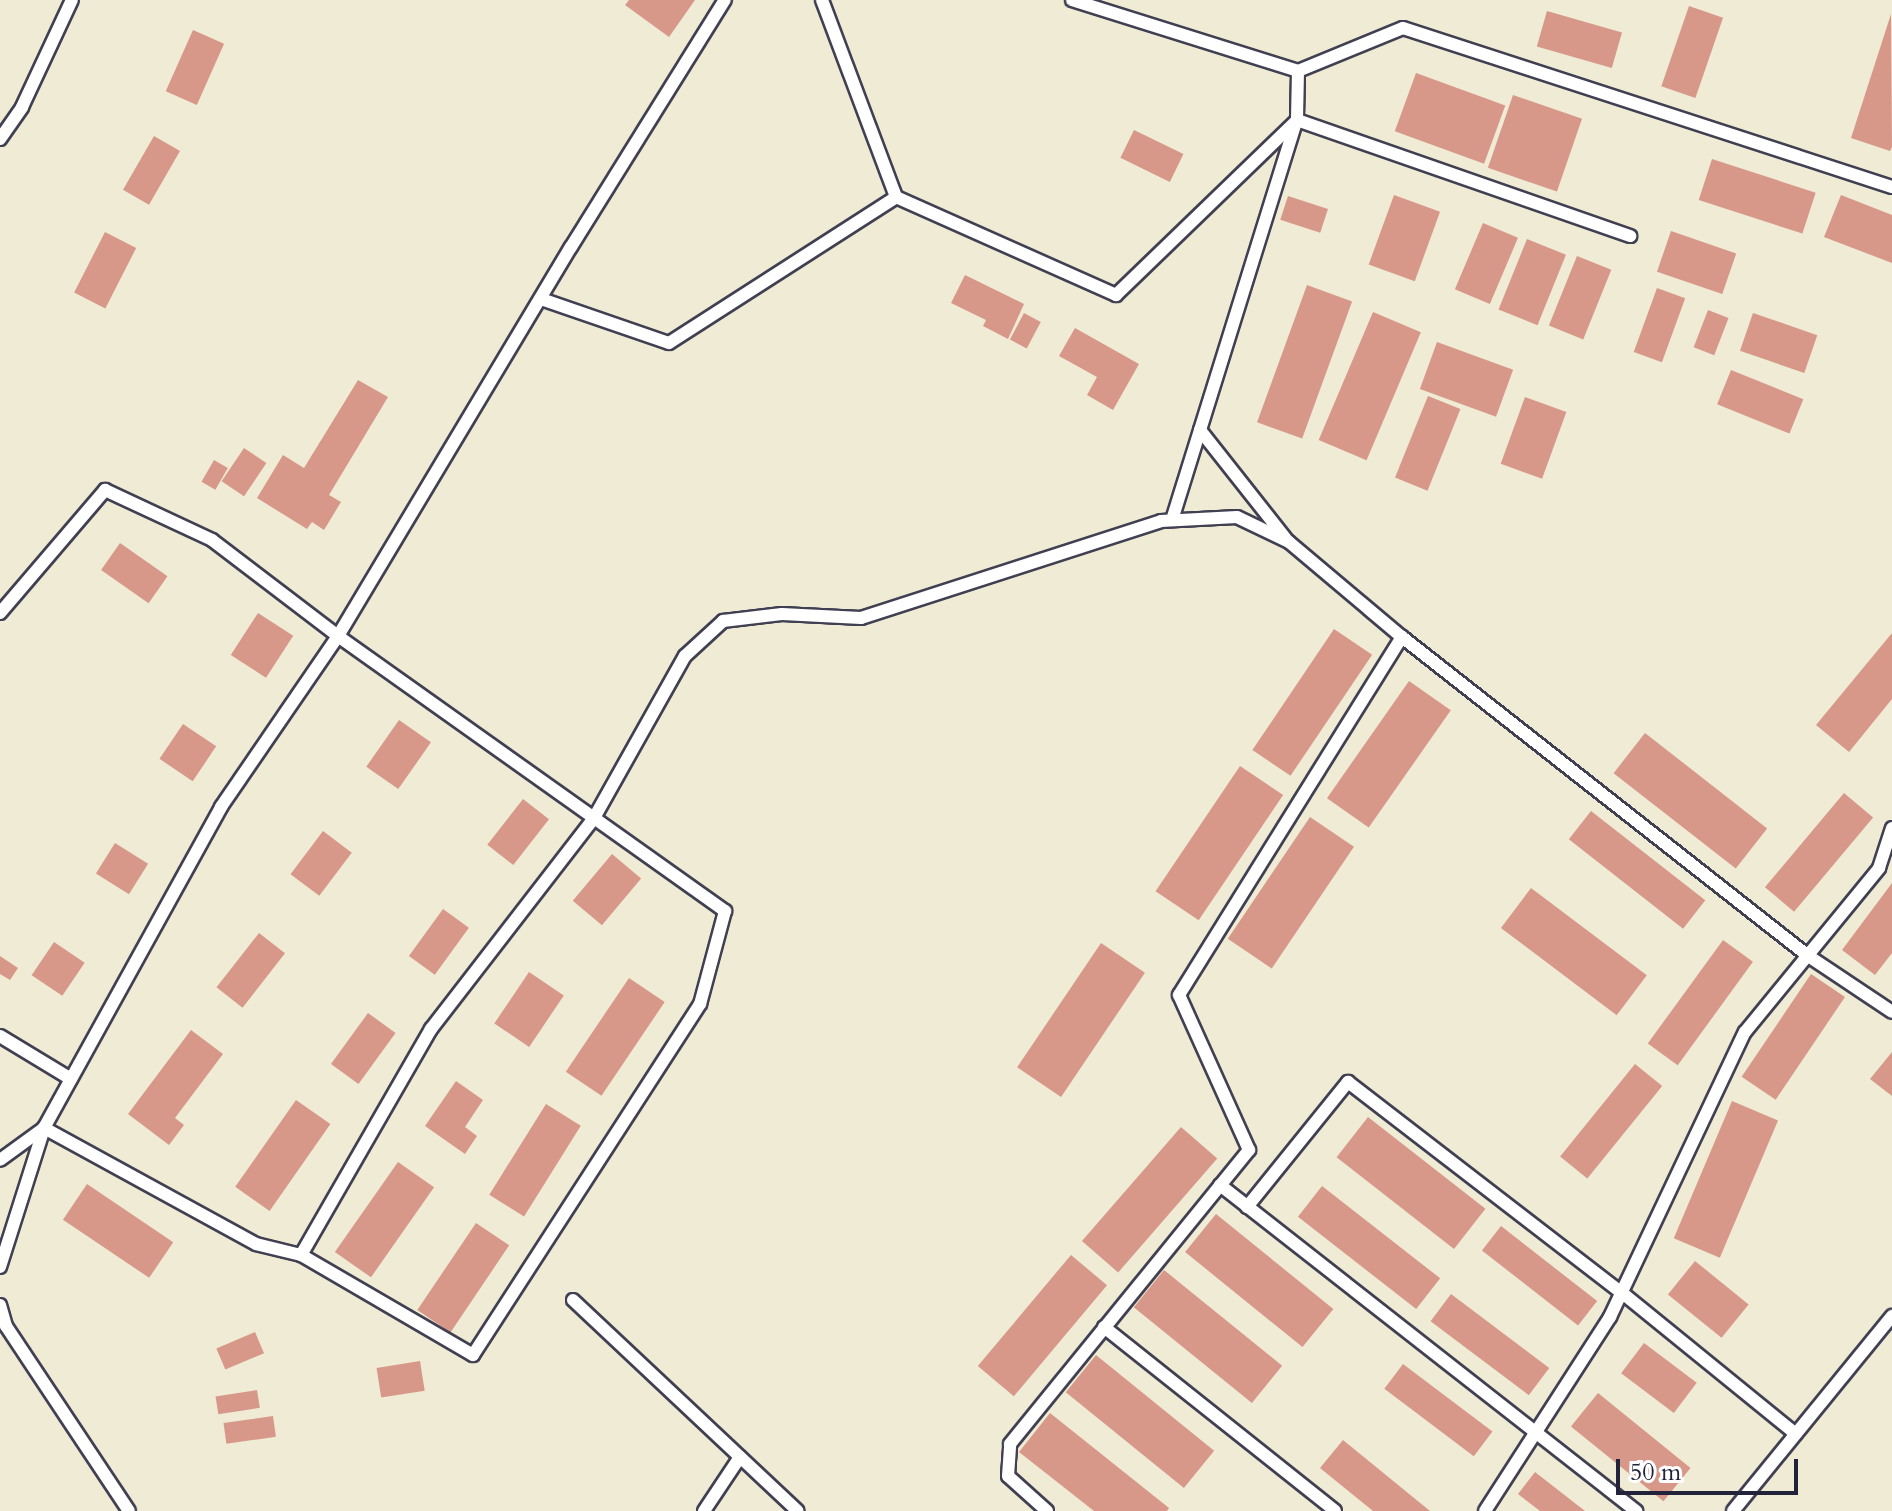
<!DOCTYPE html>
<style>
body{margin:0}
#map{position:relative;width:1892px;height:1511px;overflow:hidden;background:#efebd4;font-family:Cardo,serif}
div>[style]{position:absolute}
.building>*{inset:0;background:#d7988a;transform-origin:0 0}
.roads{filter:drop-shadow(2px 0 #414052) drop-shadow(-2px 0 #414052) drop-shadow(0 2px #414052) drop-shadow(0 -2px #414052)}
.lane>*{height:12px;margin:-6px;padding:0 6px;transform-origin:6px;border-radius:6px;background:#fff}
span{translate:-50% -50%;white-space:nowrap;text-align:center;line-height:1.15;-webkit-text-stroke:8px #fff;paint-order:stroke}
.scale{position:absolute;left:1616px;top:1459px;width:182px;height:36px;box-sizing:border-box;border:4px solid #22223b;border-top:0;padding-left:10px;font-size:24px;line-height:28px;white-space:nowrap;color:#22223b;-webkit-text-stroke:6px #fff;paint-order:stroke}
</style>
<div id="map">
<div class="building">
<div style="clip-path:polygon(629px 0,695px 0,669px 37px,625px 5px)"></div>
<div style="left:1689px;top:6px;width:36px;height:85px;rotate:19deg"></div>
<div style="left:1547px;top:11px;width:78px;height:37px;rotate:16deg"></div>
<div style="clip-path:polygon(1891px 14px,1892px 147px,1890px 151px,1851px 138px)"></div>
<div style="left:193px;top:30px;width:34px;height:67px;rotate:24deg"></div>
<div style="left:1416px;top:73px;width:95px;height:62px;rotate:20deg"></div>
<div style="left:1513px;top:95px;width:73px;height:77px;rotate:19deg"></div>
<div style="left:1134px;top:130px;width:55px;height:31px;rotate:26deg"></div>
<div style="left:154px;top:136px;width:30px;height:62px;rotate:30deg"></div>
<div style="left:1712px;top:159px;width:109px;height:43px;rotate:18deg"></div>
<div style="left:1394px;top:195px;width:49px;height:74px;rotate:20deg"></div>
<div style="clip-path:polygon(1841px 195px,1892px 215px,1892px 263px,1824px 237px)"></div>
<div style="left:1288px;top:196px;width:42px;height:25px;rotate:18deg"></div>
<div style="left:1483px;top:223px;width:38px;height:72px;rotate:23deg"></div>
<div style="left:1671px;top:231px;width:69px;height:43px;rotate:19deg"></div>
<div style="left:105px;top:232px;width:35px;height:68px;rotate:27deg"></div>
<div style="left:1527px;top:239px;width:42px;height:76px;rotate:22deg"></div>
<div style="left:1577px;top:256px;width:37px;height:75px;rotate:22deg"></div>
<div style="clip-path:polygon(965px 275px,1024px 304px,1008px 339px,983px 326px,986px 320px,951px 303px)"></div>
<div style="left:1307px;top:285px;width:48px;height:146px;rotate:20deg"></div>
<div style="left:1657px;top:288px;width:30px;height:68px;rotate:20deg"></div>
<div style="left:1708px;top:310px;width:22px;height:40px;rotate:21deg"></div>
<div style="left:1373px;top:312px;width:52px;height:139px;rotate:23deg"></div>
<div style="left:1024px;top:313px;width:19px;height:30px;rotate:28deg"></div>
<div style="left:1753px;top:313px;width:68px;height:40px;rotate:19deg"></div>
<div style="clip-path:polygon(1075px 328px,1139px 364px,1113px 410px,1087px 395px,1097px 377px,1059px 356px)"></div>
<div style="left:1437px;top:342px;width:81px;height:50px;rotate:20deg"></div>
<div style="left:1731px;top:370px;width:78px;height:37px;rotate:22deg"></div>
<div style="clip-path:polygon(358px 380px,388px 397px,329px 495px,341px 502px,324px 530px,312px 522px,307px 529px,257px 498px,283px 455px,304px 468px)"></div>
<div style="left:1428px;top:396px;width:35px;height:88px;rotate:22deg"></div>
<div style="left:1525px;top:397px;width:44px;height:71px;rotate:20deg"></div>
<div style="left:244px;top:448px;width:27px;height:40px;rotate:34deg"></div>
<div style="left:214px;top:460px;width:16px;height:25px;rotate:30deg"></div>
<div style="left:120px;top:543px;width:58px;height:33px;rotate:35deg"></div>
<div style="left:258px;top:613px;width:42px;height:50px;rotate:33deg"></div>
<div style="left:1334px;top:629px;width:46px;height:146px;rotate:34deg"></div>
<div style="clip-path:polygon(1892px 633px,1892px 699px,1849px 752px,1816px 725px)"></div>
<div style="left:1409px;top:681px;width:51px;height:143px;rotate:35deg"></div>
<div style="left:399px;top:720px;width:39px;height:57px;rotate:35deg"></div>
<div style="left:183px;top:724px;width:40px;height:42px;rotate:34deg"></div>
<div style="left:1645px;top:733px;width:155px;height:51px;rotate:38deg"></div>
<div style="left:1240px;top:766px;width:52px;height:151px;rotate:34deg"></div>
<div style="left:1844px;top:793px;width:38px;height:123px;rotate:40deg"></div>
<div style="left:523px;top:799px;width:33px;height:58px;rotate:38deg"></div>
<div style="left:1591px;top:811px;width:145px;height:36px;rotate:38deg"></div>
<div style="left:1310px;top:817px;width:53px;height:147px;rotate:34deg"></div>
<div style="left:323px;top:831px;width:36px;height:54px;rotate:37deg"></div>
<div style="left:115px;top:843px;width:39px;height:36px;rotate:32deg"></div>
<div style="left:612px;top:854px;width:38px;height:61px;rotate:40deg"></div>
<div style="clip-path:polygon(1892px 883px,1892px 953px,1875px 975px,1842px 950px)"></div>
<div style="left:1531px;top:888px;width:145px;height:50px;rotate:37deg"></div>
<div style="left:443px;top:909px;width:32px;height:58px;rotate:36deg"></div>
<div style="left:259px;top:933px;width:33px;height:69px;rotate:38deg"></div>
<div style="left:1723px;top:940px;width:37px;height:128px;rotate:36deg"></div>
<div style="left:54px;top:942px;width:37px;height:40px;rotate:34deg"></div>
<div style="left:1101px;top:943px;width:53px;height:150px;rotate:34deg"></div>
<div style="clip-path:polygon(0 956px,18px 968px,10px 980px,0 974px)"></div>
<div style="left:529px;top:972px;width:42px;height:62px;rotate:34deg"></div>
<div style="left:1811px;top:974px;width:41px;height:124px;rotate:34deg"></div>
<div style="left:629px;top:978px;width:43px;height:113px;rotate:34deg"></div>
<div style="left:368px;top:1013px;width:34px;height:63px;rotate:36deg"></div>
<div style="clip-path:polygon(191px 1030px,223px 1054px,175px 1118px,184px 1125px,169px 1145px,128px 1114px)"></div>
<div style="clip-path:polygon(1892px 1052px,1892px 1096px,1870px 1079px)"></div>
<div style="left:1635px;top:1064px;width:35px;height:119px;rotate:39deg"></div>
<div style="clip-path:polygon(456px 1081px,483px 1100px,465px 1127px,477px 1136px,465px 1154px,425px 1126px)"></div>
<div style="left:296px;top:1100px;width:42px;height:106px;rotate:35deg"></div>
<div style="left:1732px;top:1101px;width:50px;height:149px;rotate:23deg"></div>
<div style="left:546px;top:1104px;width:41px;height:107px;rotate:32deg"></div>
<div style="left:1368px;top:1117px;width:149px;height:51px;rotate:38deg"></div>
<div style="left:1181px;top:1127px;width:48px;height:151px;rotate:41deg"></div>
<div style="left:398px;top:1162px;width:44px;height:110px;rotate:35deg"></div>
<div style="left:87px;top:1184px;width:104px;height:43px;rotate:34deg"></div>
<div style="left:1322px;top:1186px;width:150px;height:39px;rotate:38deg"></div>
<div style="left:1216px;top:1214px;width:151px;height:49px;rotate:39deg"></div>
<div style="left:476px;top:1223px;width:40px;height:105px;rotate:34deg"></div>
<div style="left:1501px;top:1226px;width:122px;height:31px;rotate:38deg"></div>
<div style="left:1071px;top:1255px;width:47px;height:145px;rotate:40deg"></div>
<div style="left:1695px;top:1261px;width:69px;height:43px;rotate:39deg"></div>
<div style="left:1164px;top:1270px;width:152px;height:48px;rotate:39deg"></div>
<div style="left:1451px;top:1294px;width:123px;height:34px;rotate:37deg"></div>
<div style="left:255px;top:1332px;width:23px;height:42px;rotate:67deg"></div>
<div style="left:1644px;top:1343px;width:66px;height:38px;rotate:37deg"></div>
<div style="left:1096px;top:1355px;width:152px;height:48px;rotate:39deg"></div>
<div style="left:420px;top:1361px;width:30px;height:44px;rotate:81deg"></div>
<div style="left:1403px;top:1364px;width:112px;height:31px;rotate:37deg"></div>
<div style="left:257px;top:1390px;width:18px;height:42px;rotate:81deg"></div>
<div style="left:1598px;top:1393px;width:119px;height:43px;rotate:39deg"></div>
<div style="clip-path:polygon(1050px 1413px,1169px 1508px,1167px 1511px,1094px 1511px,1019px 1452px)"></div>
<div style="left:273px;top:1416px;width:21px;height:50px;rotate:82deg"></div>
<div style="clip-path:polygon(1343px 1440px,1430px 1511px,1373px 1511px,1320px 1468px)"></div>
<div style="clip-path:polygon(1535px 1472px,1585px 1511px,1540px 1511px,1518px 1494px)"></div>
</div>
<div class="roads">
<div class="lane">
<div style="left:822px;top:0;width:210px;rotate:69.4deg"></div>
<div style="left:1072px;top:0;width:237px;rotate:17.4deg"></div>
<div style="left:1298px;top:71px;width:49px;rotate:91.2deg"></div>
<div style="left:1297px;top:120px;width:353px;rotate:19.2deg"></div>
<div style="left:1298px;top:71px;width:113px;rotate:-22.3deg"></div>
<div style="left:1403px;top:28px;width:514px;rotate:18.01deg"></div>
<div style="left:0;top:139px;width:39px;rotate:-55deg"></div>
<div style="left:22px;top:107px;width:118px;rotate:-65deg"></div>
<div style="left:541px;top:299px;width:135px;rotate:19deg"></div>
<div style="left:669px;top:343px;width:270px;rotate:-32.7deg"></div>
<div style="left:896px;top:197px;width:241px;rotate:24deg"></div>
<div style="left:1116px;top:295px;width:252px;rotate:-44deg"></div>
<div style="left:1200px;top:430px;width:140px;rotate:51.7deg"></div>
<div style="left:1172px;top:520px;width:417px;rotate:-72.7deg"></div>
<div style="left:0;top:613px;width:162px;rotate:-49.5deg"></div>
<div style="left:105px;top:490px;width:118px;rotate:25deg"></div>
<div style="left:212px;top:540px;width:158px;rotate:37.3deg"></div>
<div style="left:338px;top:636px;width:475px;rotate:35.4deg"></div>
<div style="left:725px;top:911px;width:96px;rotate:105deg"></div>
<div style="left:700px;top:1004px;width:418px;rotate:122.9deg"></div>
<div style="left:473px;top:1355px;width:199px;rotate:-149.8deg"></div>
<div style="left:301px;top:1255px;width:46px;rotate:-166.3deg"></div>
<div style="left:256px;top:1244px;width:242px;rotate:-151.3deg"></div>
<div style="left:44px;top:1128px;width:54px;rotate:144deg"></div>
<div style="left:0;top:1036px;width:83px;rotate:31.2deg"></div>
<div style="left:1220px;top:1185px;width:529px;rotate:38.08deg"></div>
<div style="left:1247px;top:1207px;width:161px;rotate:-51.1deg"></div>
<div style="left:1348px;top:1082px;width:344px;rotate:37.6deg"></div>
<div style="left:1621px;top:1292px;width:225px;rotate:39.1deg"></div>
<div style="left:301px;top:1255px;width:261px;rotate:-60.1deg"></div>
<div style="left:431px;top:1029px;width:267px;rotate:-52.3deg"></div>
<div style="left:594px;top:818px;width:186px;rotate:-60.7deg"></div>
<div style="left:685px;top:656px;width:52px;rotate:-42.6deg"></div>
<div style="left:723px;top:621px;width:59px;rotate:-6.8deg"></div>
<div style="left:782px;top:614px;width:79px;rotate:2.9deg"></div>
<div style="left:861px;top:618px;width:315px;rotate:-17.9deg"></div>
<div style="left:1161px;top:521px;width:76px;rotate:-3deg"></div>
<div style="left:1237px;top:517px;width:58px;rotate:25.7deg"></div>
<div style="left:1289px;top:542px;width:148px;rotate:40.1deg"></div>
<div style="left:1402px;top:637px;width:515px;rotate:38.14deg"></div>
<div style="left:1807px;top:955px;width:102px;rotate:33.8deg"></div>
<div style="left:0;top:1267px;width:146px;rotate:-72.4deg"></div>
<div style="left:44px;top:1128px;width:367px;rotate:-61.1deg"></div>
<div style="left:221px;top:807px;width:207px;rotate:-55.6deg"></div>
<div style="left:338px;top:636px;width:453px;rotate:-59.1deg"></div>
<div style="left:571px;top:247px;width:291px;rotate:-58.1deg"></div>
<div style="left:573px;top:1300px;width:308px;rotate:43.2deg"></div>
<div style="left:0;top:1305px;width:22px;rotate:74deg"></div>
<div style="left:6px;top:1326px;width:222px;rotate:56.4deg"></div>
<div style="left:1104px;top:1327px;width:295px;rotate:38.5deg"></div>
<div style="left:704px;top:1511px;width:65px;rotate:-56.3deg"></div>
<div style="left:1047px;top:1511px;width:52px;rotate:-138.1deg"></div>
<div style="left:1008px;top:1476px;width:32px;rotate:-86deg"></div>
<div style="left:1010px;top:1444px;width:379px;rotate:-50.9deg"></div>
<div style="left:1249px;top:1150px;width:170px;rotate:-114.3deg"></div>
<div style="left:1179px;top:995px;width:422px;rotate:-58.1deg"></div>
<div style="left:1485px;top:1511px;width:231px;rotate:-57.2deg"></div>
<div style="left:1610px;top:1317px;width:315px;rotate:-64.7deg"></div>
<div style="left:1745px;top:1032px;width:212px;rotate:-50.7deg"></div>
<div style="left:1879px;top:868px;width:42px;rotate:-72deg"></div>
<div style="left:1733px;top:1511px;width:252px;rotate:-50.8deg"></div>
</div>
</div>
<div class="scale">50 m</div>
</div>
